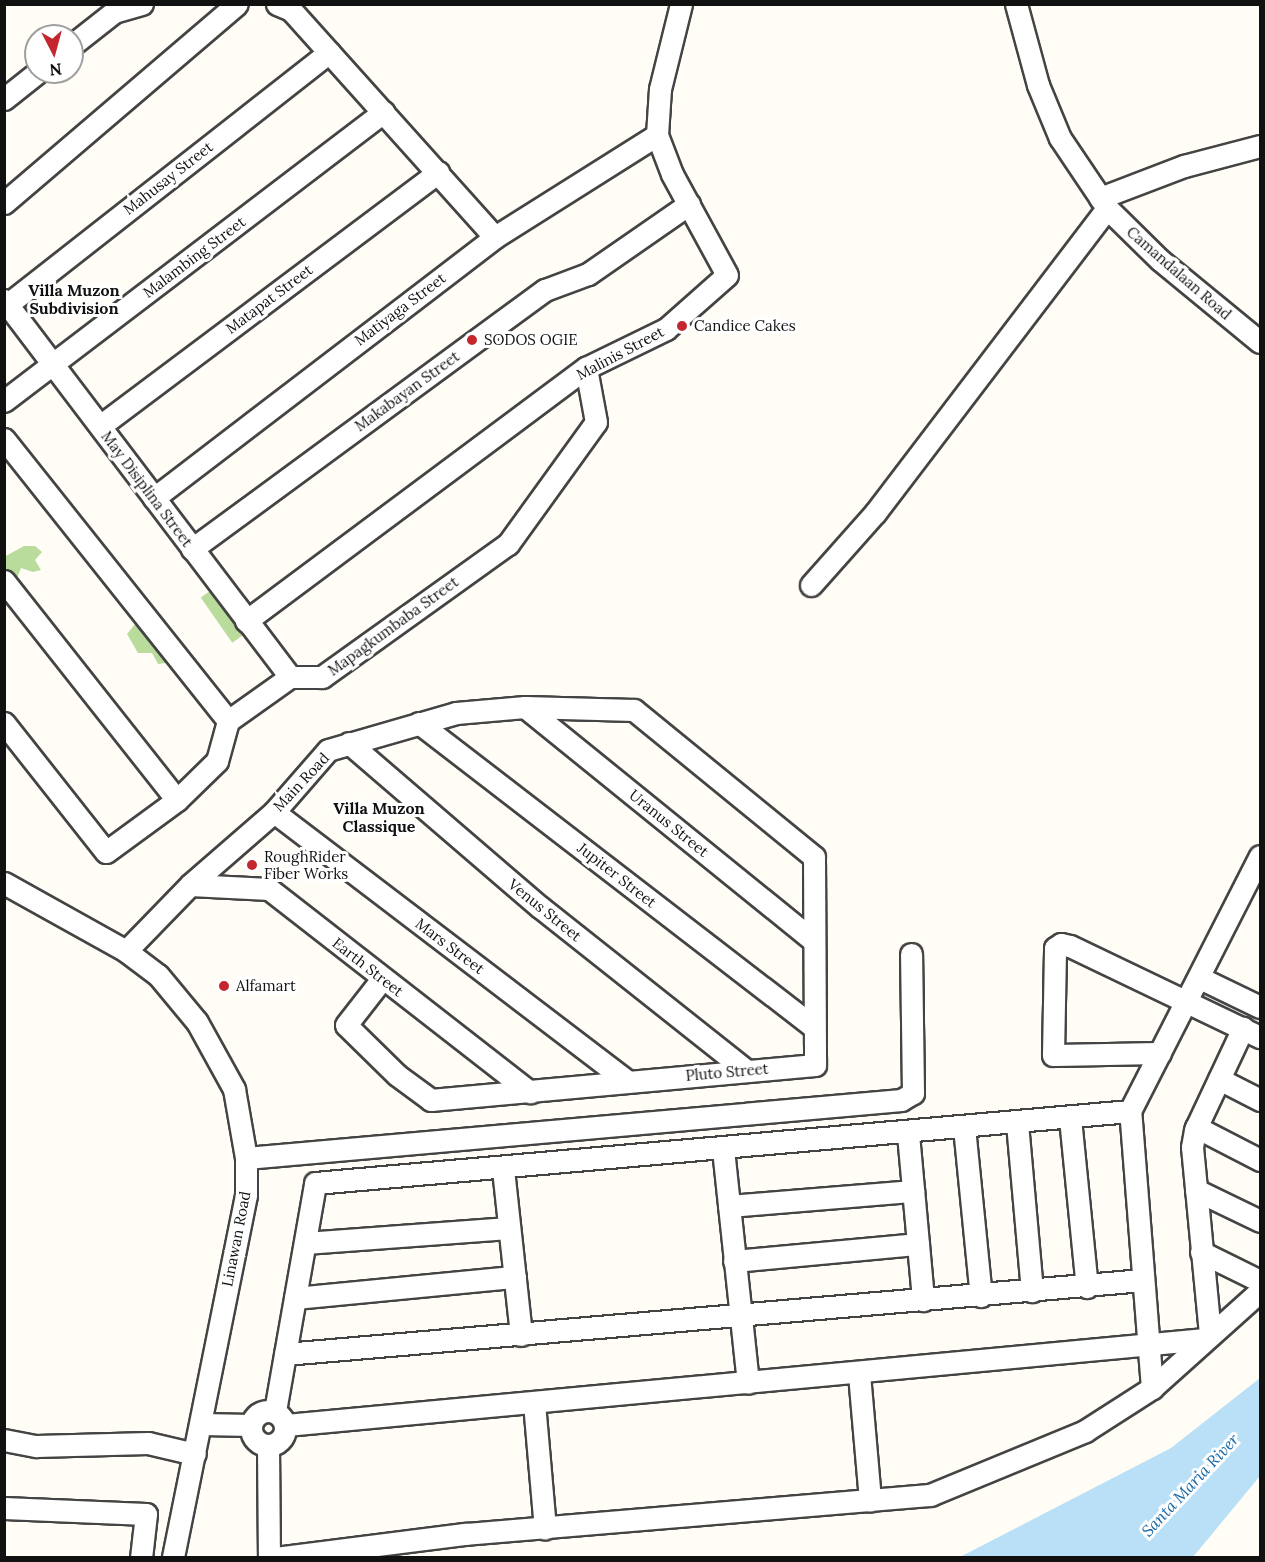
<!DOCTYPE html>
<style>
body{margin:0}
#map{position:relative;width:1265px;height:1562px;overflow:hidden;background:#fffdf5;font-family:Lora,serif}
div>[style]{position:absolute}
.forest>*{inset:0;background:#b9dc9c;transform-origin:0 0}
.water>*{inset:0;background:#b9e0f7}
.roads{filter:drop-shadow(2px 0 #444) drop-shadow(-2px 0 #444) drop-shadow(0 2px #444) drop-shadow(0 -2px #444)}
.minor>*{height:21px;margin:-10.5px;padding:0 10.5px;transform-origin:10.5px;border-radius:10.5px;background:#fff}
.minor>.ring{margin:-10.5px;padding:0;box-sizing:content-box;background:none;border:21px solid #fff;border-radius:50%}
.dots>*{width:16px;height:16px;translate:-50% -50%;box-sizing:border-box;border:3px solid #fff;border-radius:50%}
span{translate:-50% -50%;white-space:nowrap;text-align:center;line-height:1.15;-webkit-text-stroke:6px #fff;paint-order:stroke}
.street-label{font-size:15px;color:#111}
.poi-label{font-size:15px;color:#111}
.left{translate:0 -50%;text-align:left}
.neighbourhood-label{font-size:16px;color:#111;font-weight:700}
.water-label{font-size:16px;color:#1768a6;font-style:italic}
.frame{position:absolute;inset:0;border:6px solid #111;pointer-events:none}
.north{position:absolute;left:24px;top:24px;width:60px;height:60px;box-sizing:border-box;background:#fff;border:2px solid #a0a0a0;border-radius:50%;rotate:174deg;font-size:16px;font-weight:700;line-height:24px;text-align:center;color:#111}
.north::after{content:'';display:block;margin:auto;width:21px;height:27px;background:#c4262e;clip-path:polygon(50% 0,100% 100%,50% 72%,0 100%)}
</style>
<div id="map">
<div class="forest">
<div style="clip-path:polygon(24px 546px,35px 546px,42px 552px,35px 560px,41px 570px,33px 572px,21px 568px,13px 589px,5px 578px,4px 557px)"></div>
<div style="left:213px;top:589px;width:55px;height:15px;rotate:55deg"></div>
<div style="clip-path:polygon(148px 608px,188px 660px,158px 664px,152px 653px,138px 653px,127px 634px)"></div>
</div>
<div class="water">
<div style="clip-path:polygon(1260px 1378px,1260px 1476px,1193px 1557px,960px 1557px,1171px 1448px)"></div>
</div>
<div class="roads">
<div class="minor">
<div style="left:277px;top:4px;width:15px;rotate:23deg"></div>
<div style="left:291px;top:10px;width:305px;rotate:48.1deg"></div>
<div style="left:1016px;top:4px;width:84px;rotate:74.8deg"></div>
<div style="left:1038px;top:85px;width:57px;rotate:67.5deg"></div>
<div style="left:1060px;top:138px;width:84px;rotate:56.1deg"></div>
<div style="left:1107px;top:208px;width:74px;rotate:44.5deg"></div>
<div style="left:1160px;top:260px;width:129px;rotate:39.4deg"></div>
<div style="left:72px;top:45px;width:53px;rotate:-38.2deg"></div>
<div style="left:114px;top:12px;width:29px;rotate:-16deg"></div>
<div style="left:4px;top:99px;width:43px;rotate:-38.5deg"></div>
<div style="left:1100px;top:198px;width:90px;rotate:-20.9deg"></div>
<div style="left:1184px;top:166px;width:79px;rotate:-14.7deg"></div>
<div style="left:4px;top:203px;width:306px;rotate:-40.5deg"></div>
<div style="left:4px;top:300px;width:473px;rotate:52.8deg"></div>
<div style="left:8px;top:304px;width:408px;rotate:-38.1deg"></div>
<div style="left:4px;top:401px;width:477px;rotate:-37.3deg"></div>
<div style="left:100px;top:426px;width:423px;rotate:-36.9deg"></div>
<div style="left:4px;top:439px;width:360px;rotate:51.5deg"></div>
<div style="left:154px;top:498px;width:429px;rotate:-37.4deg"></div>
<div style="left:495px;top:237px;width:191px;rotate:-32.2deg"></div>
<div style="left:192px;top:549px;width:438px;rotate:-36.3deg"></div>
<div style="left:545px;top:290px;width:46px;rotate:-20.4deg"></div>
<div style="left:588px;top:274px;width:123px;rotate:-34.7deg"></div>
<div style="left:4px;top:581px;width:279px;rotate:51.7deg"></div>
<div style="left:811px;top:585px;width:96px;rotate:-48.4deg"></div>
<div style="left:875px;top:513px;width:383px;rotate:-52.7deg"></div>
<div style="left:246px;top:621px;width:424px;rotate:-36.7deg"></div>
<div style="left:586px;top:368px;width:89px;rotate:-26deg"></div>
<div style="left:666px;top:329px;width:81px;rotate:-41.5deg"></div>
<div style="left:727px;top:275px;width:115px;rotate:-118.6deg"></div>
<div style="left:672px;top:174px;width:42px;rotate:-111deg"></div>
<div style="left:657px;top:135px;width:46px;rotate:-86.3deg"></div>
<div style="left:660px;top:89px;width:88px;rotate:-76.1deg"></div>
<div style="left:525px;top:707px;width:370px;rotate:39deg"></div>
<div style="left:4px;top:723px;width:164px;rotate:51.7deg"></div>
<div style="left:106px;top:852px;width:88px;rotate:-36.2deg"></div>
<div style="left:177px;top:800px;width:56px;rotate:-44.3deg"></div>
<div style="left:217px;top:761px;width:41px;rotate:-74.6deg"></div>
<div style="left:228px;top:721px;width:76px;rotate:-35.4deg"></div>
<div style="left:290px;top:677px;width:32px"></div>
<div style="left:322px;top:677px;width:229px;rotate:-35.6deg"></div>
<div style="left:508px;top:544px;width:150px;rotate:-54.2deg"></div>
<div style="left:596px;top:422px;width:55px;rotate:-100.5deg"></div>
<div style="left:419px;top:723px;width:498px;rotate:37.6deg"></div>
<div style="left:349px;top:743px;width:252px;rotate:40.7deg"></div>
<div style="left:540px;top:907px;width:264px;rotate:38.4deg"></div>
<div style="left:274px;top:812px;width:444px;rotate:37.3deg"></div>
<div style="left:4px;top:883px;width:140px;rotate:29.1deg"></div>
<div style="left:126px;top:951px;width:40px;rotate:37deg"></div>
<div style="left:158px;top:975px;width:61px;rotate:50.3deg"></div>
<div style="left:197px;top:1022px;width:77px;rotate:61.1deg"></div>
<div style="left:234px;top:1089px;width:70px;rotate:80.1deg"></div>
<div style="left:246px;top:1158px;width:37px;rotate:90deg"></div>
<div style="left:246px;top:1195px;width:370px;rotate:101.4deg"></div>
<div style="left:190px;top:885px;width:79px;rotate:2.9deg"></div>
<div style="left:269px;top:889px;width:331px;rotate:37.9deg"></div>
<div style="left:126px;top:951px;width:92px;rotate:-45.9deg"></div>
<div style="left:190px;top:885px;width:111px;rotate:-41deg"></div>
<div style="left:274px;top:812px;width:82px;rotate:-48.9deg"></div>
<div style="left:328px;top:750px;width:133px;rotate:-16.1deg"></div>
<div style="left:456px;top:713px;width:69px;rotate:-5deg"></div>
<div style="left:525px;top:707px;width:109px;rotate:1.6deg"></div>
<div style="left:634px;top:710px;width:232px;rotate:39.2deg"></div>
<div style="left:814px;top:857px;width:208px;rotate:89.7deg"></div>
<div style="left:815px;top:1065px;width:386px;rotate:174.8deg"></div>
<div style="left:431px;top:1100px;width:42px;rotate:-143.7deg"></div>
<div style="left:397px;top:1075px;width:71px;rotate:-135.6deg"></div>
<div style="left:346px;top:1025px;width:58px;rotate:-52deg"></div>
<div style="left:1200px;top:978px;width:67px;rotate:25.8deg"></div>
<div style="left:1160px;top:1053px;width:107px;rotate:178.9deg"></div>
<div style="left:1053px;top:1055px;width:107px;rotate:-88.9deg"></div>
<div style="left:1055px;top:948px;width:7px;rotate:-34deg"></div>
<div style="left:1061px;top:944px;width:9px;rotate:13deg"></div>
<div style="left:1070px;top:946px;width:211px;rotate:25.6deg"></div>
<div style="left:1219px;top:1079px;width:46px;rotate:27.1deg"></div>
<div style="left:1070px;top:1118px;width:170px;rotate:84.3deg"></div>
<div style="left:1017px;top:1123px;width:169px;rotate:84.9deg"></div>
<div style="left:964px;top:1127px;width:170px;rotate:84.3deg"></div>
<div style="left:1196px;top:1127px;width:72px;rotate:27.3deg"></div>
<div style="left:908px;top:1134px;width:167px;rotate:84.8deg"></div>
<div style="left:723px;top:1149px;width:235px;rotate:83.9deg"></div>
<div style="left:246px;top:1158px;width:658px;rotate:-5.06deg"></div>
<div style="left:901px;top:1100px;width:14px;rotate:-30deg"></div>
<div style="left:913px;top:1093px;width:139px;rotate:-90.8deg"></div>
<div style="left:503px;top:1169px;width:167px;rotate:83.8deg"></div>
<div style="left:1196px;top:1190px;width:71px;rotate:25.8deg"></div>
<div style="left:729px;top:1206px;width:185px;rotate:-4.7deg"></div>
<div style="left:305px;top:1243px;width:204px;rotate:-4.2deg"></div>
<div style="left:1201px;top:1252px;width:66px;rotate:26.2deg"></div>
<div style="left:734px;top:1261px;width:185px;rotate:-5.3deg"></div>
<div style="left:295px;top:1298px;width:221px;rotate:-5.5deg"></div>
<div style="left:1210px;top:1334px;width:188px;rotate:-95.5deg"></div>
<div style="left:1192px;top:1147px;width:17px;rotate:-80deg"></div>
<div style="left:1195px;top:1130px;width:113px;rotate:-64.8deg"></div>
<div style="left:285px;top:1354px;width:861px;rotate:-4.93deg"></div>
<div style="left:859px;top:1374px;width:127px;rotate:85deg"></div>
<div style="left:1152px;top:1388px;width:278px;rotate:-94.5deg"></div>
<div style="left:1130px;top:1111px;width:286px;rotate:-63deg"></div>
<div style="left:534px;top:1403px;width:126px;rotate:85deg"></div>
<div class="ring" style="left:251px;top:1411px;width:13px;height:13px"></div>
<div style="left:275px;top:1411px;width:231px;rotate:-80deg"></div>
<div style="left:315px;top:1183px;width:818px;rotate:-5.05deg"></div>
<div style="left:202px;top:1424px;width:49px;rotate:1.2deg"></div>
<div style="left:286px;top:1425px;width:923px;rotate:-5.35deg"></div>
<div style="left:4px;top:1440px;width:33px;rotate:11deg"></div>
<div style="left:36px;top:1446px;width:112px;rotate:-1.5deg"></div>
<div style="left:148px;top:1443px;width:48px;rotate:13.2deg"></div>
<div style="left:268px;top:1446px;width:112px;rotate:89.5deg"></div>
<div style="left:4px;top:1508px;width:142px;rotate:2.4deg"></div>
<div style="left:146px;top:1514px;width:44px;rotate:96.5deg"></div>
<div style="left:274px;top:1558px;width:193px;rotate:-7.2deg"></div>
<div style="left:465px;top:1534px;width:467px;rotate:-4.8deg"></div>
<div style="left:930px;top:1495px;width:168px;rotate:-22.4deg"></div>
<div style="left:1085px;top:1431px;width:80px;rotate:-32.7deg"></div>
<div style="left:1152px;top:1388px;width:145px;rotate:-41.9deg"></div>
</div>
</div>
<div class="dots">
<div style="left:682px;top:326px;background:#c4262e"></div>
<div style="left:472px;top:340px;background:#c4262e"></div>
<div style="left:252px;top:865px;background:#c4262e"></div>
<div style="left:224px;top:986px;background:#c4262e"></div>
</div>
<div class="street-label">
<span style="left:168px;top:178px;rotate:-38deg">Mahusay Street</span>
<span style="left:194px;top:257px;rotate:-37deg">Malambing Street</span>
<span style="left:1179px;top:273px;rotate:41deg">Camandalaan Road</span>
<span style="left:269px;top:299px;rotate:-37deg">Matapat Street</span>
<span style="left:400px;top:309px;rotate:-37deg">Matiyaga Street</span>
<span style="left:620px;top:353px;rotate:-28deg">Malinis Street</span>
<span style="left:407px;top:391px;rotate:-36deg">Makabayan Street</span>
<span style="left:147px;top:489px;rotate:53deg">May Disiplina Street</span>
<span style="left:393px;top:626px;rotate:-36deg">Mapagkumbaba Street</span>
<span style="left:301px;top:782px;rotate:-47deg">Main Road</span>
<span style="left:669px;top:823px;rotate:39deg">Uranus Street</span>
<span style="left:617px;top:875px;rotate:38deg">Jupiter Street</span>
<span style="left:545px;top:910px;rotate:39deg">Venus Street</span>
<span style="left:450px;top:946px;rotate:37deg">Mars Street</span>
<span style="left:368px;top:967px;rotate:38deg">Earth Street</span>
<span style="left:727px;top:1072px;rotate:-5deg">Pluto Street</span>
<span style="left:236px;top:1239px;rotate:-79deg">Linawan Road</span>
</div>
<div class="poi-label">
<span class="left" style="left:694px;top:326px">Candice Cakes</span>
<span class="left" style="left:484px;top:340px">SODOS OGIE</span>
<span class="left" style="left:264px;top:865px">RoughRider<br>Fiber Works</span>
<span class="left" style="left:236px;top:986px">Alfamart</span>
</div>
<div class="neighbourhood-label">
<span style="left:74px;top:299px">Villa Muzon<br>Subdivision</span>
<span style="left:379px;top:817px">Villa Muzon<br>Classique</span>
</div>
<div class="water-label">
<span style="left:1190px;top:1485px;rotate:-47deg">Santa Maria River</span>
</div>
<div class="frame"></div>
<div class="north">N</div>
</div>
